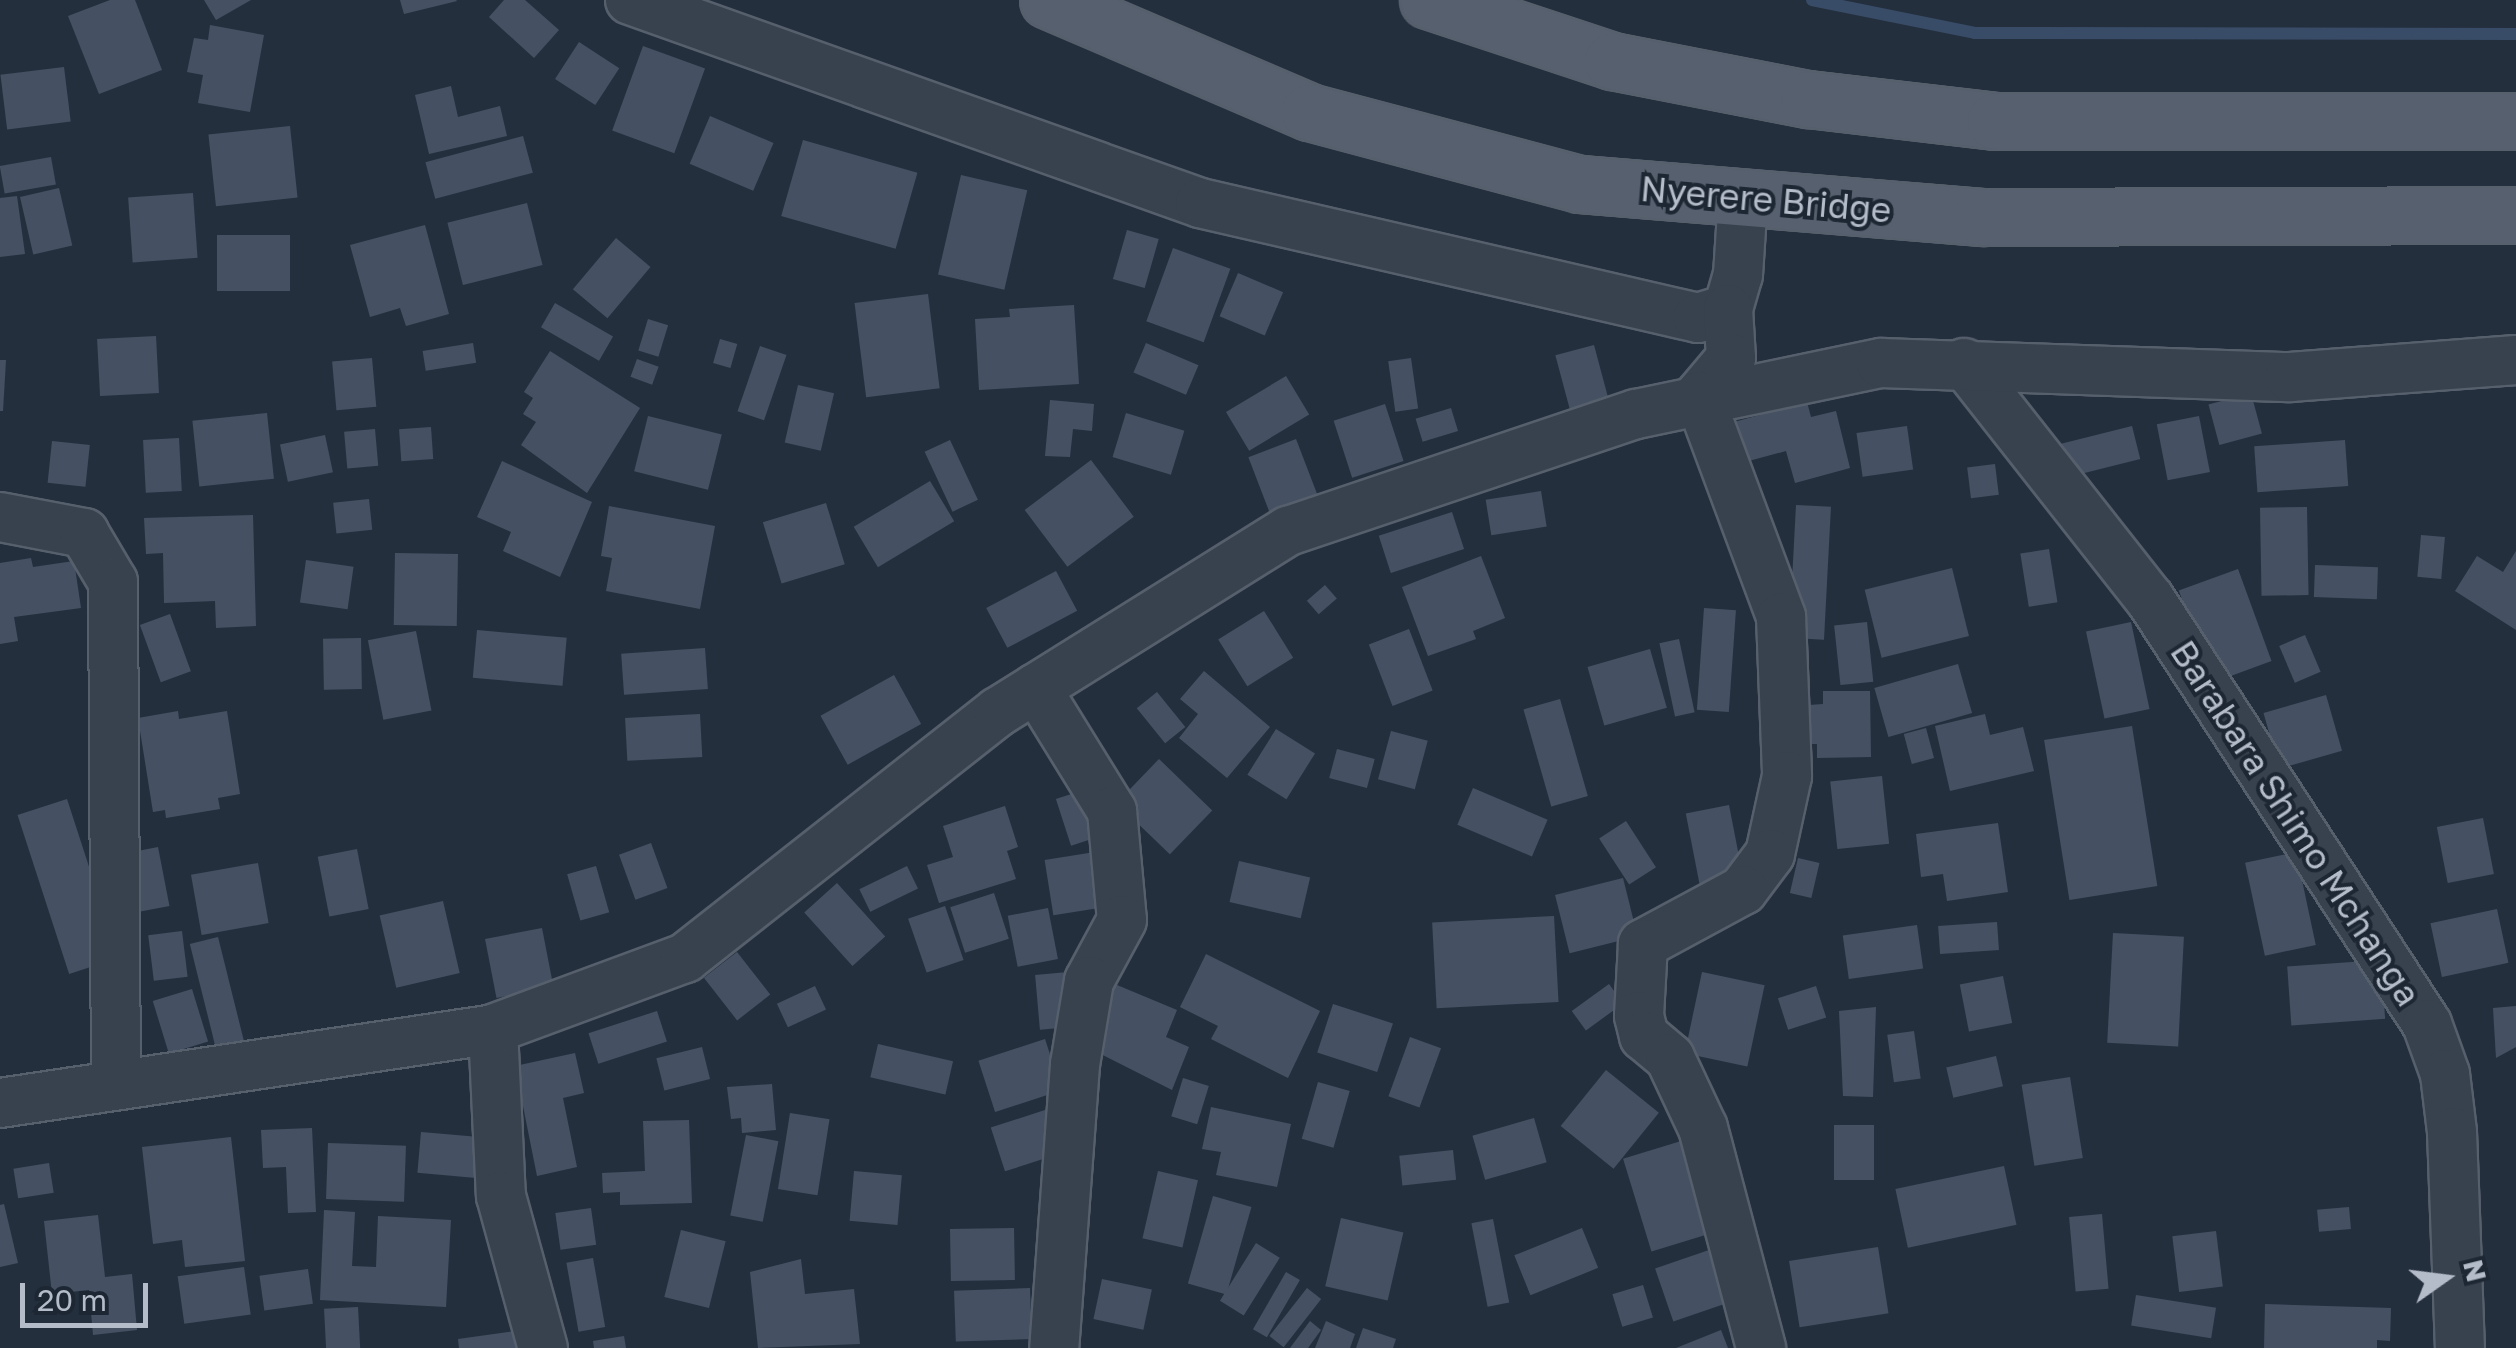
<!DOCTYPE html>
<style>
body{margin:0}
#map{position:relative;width:2516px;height:1348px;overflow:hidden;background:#242f3e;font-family:"Golos Text",sans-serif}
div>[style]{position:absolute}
.stream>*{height:12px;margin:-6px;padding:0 6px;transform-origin:6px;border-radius:6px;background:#394c67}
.building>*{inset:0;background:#455162;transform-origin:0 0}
.roads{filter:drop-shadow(2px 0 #565f6c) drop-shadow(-2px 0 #565f6c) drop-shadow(0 2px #565f6c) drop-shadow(0 -2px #565f6c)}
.street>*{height:48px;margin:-24px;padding:0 24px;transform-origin:24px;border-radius:24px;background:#38414e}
.primary>*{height:55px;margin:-27.5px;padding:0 27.5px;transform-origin:27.5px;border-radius:27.5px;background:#56606e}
span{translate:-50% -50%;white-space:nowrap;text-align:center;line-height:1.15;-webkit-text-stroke:8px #1d2633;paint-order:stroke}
.street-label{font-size:35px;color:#b4bcc9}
.north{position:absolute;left:2396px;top:1228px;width:100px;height:100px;-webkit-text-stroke:8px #1d2633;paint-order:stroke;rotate:76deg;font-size:28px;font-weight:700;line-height:40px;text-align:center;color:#b4bcc9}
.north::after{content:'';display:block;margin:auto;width:35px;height:45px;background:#b4bcc9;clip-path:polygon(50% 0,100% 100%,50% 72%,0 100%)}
.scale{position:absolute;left:20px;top:1283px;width:128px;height:45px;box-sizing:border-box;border:5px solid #b4bcc9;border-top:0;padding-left:12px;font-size:30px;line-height:35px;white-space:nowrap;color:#b4bcc9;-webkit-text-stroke:8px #1d2633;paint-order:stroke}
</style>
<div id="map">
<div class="stream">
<div style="left:1812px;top:0;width:166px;rotate:11.4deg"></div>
<div style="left:1975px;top:33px;width:541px;rotate:0.11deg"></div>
</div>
<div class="building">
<div style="clip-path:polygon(110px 0,135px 0,162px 70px,99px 94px,68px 16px)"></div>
<div style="clip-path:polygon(204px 0,251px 0,216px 20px)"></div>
<div style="clip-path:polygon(400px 0,456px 0,457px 1px,404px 14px)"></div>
<div style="clip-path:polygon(504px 0,525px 0,559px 30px,534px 58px,489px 17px)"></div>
<div style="clip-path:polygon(210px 25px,264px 35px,250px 112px,198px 103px,203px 75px,187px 72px,194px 38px,208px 40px)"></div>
<div style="left:579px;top:42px;width:48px;height:44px;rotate:33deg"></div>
<div style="left:643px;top:46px;width:66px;height:90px;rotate:20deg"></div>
<div style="left:64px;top:67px;width:55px;height:64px;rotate:83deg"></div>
<div style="clip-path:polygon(451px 86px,458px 117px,500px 106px,507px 136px,429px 154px,415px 95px)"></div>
<div style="left:710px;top:116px;width:69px;height:52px;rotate:23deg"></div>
<div style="left:290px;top:126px;width:72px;height:82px;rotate:84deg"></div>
<div style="left:523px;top:136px;width:38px;height:101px;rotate:75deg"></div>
<div style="left:803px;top:140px;width:119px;height:79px;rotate:16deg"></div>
<div style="left:51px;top:157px;width:28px;height:52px;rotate:80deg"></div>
<div style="left:961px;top:175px;width:68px;height:102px;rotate:13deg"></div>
<div style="left:59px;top:188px;width:59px;height:40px;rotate:77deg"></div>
<div style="left:193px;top:193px;width:65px;height:65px;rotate:86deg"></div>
<div style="clip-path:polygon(17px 196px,25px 254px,0 257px,0 198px)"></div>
<div style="left:527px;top:203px;width:64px;height:82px;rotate:76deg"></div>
<div style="clip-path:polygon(425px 225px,449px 314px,406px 326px,400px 308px,370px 317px,350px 245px)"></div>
<div style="left:1127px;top:230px;width:33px;height:51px;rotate:16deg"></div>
<div style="left:217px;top:235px;width:73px;height:56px"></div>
<div style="left:616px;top:238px;width:45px;height:67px;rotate:40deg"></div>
<div style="left:1173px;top:248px;width:61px;height:78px;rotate:20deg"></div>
<div style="left:1238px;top:273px;width:49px;height:47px;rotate:23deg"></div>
<div style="left:928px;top:294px;width:95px;height:74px;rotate:83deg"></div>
<div style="left:555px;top:303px;width:67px;height:28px;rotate:30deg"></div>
<div style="clip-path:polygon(1074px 305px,1079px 384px,979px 390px,975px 319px,1010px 317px,1009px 309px)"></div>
<div style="left:648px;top:319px;width:21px;height:33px;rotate:17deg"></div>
<div style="left:156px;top:336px;width:57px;height:59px;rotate:87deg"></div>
<div style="left:720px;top:339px;width:18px;height:25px;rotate:16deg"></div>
<div style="left:473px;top:343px;width:20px;height:51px;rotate:81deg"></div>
<div style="left:1146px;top:343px;width:57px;height:32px;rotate:23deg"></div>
<div style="left:1594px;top:345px;width:60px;height:40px;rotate:75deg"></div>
<div style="left:760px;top:346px;width:28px;height:69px;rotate:19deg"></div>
<div style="clip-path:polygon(550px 351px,640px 408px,587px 493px,521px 445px,536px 422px,523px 414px,533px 398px,524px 392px)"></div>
<div style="left:372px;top:358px;width:49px;height:40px;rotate:85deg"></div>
<div style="left:1411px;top:358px;width:51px;height:23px;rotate:82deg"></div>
<div style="left:637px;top:359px;width:23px;height:19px;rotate:20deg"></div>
<div style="clip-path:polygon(0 360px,6px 360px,3px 411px,0 411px)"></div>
<div style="left:1286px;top:376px;width:45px;height:70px;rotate:59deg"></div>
<div style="left:798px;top:385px;width:37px;height:59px;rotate:13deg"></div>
<div style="left:2251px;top:393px;width:42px;height:44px;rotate:75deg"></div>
<div style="clip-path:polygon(1050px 400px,1094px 404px,1092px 431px,1073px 429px,1070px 457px,1045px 456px)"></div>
<div style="clip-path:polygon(1807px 402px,1811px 417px,1836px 411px,1850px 468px,1795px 483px,1786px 451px,1745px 462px,1734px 422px)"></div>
<div style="left:1385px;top:404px;width:60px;height:54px;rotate:72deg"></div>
<div style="left:1451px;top:408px;width:24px;height:37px;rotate:73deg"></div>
<div style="left:267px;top:413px;width:66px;height:75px;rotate:84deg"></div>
<div style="left:1126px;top:413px;width:61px;height:46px;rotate:17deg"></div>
<div style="left:648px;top:416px;width:76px;height:57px;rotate:14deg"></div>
<div style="left:2199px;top:416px;width:57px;height:43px;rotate:79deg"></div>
<div style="left:1907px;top:426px;width:44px;height:51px;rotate:82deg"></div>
<div style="left:2132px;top:426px;width:34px;height:74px;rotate:76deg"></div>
<div style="left:431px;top:427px;width:32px;height:32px;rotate:86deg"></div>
<div style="left:375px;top:429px;width:37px;height:31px;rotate:85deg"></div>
<div style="left:325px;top:435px;width:38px;height:46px;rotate:78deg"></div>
<div style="left:179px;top:438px;width:53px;height:36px;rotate:87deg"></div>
<div style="left:1296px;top:439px;width:72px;height:51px;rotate:69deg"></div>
<div style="left:950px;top:440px;width:66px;height:28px;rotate:65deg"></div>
<div style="left:2345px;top:440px;width:46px;height:91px;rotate:86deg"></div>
<div style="left:52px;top:441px;width:38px;height:42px;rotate:6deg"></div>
<div style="left:1091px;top:460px;width:71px;height:83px;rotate:53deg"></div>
<div style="clip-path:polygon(502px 461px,592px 502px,560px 577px,503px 551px,511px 532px,477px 517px)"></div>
<div style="left:1995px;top:464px;width:31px;height:28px;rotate:83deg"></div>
<div style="left:930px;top:481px;width:47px;height:89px;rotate:59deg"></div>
<div style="left:1541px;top:491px;width:36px;height:56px;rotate:81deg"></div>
<div style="left:369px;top:499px;width:31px;height:36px;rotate:84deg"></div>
<div style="left:826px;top:503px;width:64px;height:66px;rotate:73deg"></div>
<div style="left:1796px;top:505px;width:35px;height:133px;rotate:3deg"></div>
<div style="clip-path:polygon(609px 506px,715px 526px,700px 609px,606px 591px,612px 558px,601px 556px)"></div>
<div style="left:2307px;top:507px;width:88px;height:47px;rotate:89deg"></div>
<div style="left:1452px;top:512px;width:39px;height:77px;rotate:72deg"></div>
<div style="clip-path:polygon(253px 515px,256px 626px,216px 628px,215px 601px,164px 603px,163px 553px,146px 554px,144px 518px)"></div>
<div style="left:2421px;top:535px;width:24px;height:42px;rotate:5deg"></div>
<div style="left:2049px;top:549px;width:54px;height:29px;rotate:81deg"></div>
<div style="clip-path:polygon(2516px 551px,2516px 630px,2455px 591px,2477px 556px,2503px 572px)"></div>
<div style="left:395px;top:553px;width:63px;height:72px;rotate:1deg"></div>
<div style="clip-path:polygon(1481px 556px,1505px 618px,1473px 631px,1476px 639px,1428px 656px,1402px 587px)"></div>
<div style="clip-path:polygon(31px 558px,33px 567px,74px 561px,81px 608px,14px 617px,18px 641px,0 644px,0 563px)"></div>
<div style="left:306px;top:560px;width:48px;height:43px;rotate:8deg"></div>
<div style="left:2315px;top:565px;width:63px;height:32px;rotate:2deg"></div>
<div style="left:1952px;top:568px;width:70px;height:90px;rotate:76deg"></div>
<div style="left:2238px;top:569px;width:98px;height:63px;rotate:70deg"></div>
<div style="left:1056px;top:571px;width:45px;height:79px;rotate:62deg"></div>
<div style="left:1325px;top:585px;width:18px;height:24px;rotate:49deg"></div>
<div style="left:1704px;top:608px;width:32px;height:102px;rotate:4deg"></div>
<div style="left:1264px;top:611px;width:55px;height:54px;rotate:58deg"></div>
<div style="left:170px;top:614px;width:61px;height:32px;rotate:70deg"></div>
<div style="left:1867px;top:622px;width:60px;height:33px;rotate:84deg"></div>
<div style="left:2131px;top:622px;width:89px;height:46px;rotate:78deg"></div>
<div style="left:1409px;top:629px;width:66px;height:43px;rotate:69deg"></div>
<div style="left:477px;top:630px;width:90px;height:48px;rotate:5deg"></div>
<div style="left:416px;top:631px;width:81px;height:49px;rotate:79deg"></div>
<div style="left:2305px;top:635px;width:40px;height:28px;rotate:67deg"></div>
<div style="left:361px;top:638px;width:51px;height:38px;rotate:89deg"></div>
<div style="left:1679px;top:639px;width:75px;height:20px;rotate:78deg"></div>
<div style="left:705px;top:648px;width:41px;height:84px;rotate:86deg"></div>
<div style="left:1650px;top:649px;width:61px;height:65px;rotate:74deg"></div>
<div style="left:1958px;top:664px;width:51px;height:87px;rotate:74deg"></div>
<div style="clip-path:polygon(1204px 671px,1270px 727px,1227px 778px,1179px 738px,1198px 714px,1180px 699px)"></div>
<div style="left:894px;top:675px;width:56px;height:84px;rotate:61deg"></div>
<div style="clip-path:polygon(1823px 691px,1870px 691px,1871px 757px,1817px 758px,1817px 744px,1809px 744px,1809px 705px,1823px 704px)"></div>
<div style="left:1157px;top:692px;width:45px;height:26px;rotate:51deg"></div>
<div style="left:2326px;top:695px;width:58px;height:65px;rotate:74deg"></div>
<div style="left:1560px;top:699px;width:101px;height:38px;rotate:74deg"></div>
<div style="clip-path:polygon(178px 711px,179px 719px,227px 711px,240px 794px,218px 798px,220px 809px,166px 818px,165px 810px,153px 812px,138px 718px)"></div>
<div style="left:700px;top:714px;width:43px;height:75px;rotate:87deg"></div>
<div style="clip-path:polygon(1985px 714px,1990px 735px,2023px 727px,2034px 771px,1950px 791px,1935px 726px)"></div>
<div style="left:2132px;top:726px;width:162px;height:89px;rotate:81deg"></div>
<div style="left:1926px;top:728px;width:31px;height:23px;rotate:75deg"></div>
<div style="left:1276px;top:729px;width:46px;height:54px;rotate:32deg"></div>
<div style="left:1391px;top:731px;width:38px;height:50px;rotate:15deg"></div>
<div style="left:1337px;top:749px;width:39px;height:30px;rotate:15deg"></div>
<div style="left:1159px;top:759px;width:74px;height:61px;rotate:44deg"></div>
<div style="left:1882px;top:776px;width:68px;height:52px;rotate:84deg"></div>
<div style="left:1093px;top:787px;width:49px;height:39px;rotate:72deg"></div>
<div style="left:1473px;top:788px;width:81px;height:40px;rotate:23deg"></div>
<div style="left:67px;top:799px;width:167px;height:52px;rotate:72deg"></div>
<div style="left:1729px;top:805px;width:76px;height:44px;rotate:79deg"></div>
<div style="clip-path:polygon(1005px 806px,1018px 847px,1007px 851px,1016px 879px,939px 903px,927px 865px,953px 857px,943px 826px)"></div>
<div style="left:2483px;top:818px;width:57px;height:47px;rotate:79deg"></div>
<div style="left:1626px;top:821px;width:55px;height:32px;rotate:57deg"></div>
<div style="clip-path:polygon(1998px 823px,2008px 892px,1947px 901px,1943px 874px,1921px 877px,1916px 834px)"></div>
<div style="left:651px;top:843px;width:48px;height:34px;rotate:70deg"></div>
<div style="left:158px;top:847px;width:60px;height:35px;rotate:79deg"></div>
<div style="left:357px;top:849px;width:61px;height:40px;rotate:79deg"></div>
<div style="left:1095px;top:852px;width:56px;height:51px;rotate:81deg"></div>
<div style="left:2296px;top:852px;width:95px;height:52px;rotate:78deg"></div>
<div style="left:1798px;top:858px;width:22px;height:36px;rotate:13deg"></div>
<div style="left:1239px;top:861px;width:73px;height:42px;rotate:13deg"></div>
<div style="left:258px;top:863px;width:61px;height:68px;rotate:80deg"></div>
<div style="left:596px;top:866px;width:48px;height:30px;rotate:74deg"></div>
<div style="left:907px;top:866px;width:25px;height:53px;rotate:64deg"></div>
<div style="left:1623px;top:878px;width:60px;height:70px;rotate:76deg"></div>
<div style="left:837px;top:883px;width:72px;height:44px;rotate:48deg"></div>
<div style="left:994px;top:893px;width:48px;height:46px;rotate:72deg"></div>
<div style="left:443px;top:901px;width:74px;height:65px;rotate:77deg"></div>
<div style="left:945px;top:906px;width:57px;height:39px;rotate:71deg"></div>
<div style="left:1048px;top:908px;width:52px;height:41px;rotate:79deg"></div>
<div style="left:2497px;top:909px;width:55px;height:68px;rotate:78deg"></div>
<div style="left:1554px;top:916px;width:86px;height:122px;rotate:87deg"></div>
<div style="left:1997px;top:922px;width:28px;height:59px;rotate:86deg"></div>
<div style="left:1917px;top:925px;width:44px;height:75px;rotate:82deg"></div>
<div style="left:542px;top:928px;width:60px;height:58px;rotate:79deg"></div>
<div style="left:182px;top:931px;width:46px;height:34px;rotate:83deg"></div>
<div style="left:2113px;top:933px;width:71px;height:110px;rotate:3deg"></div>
<div style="left:218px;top:937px;width:122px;height:29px;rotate:76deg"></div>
<div style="left:737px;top:952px;width:54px;height:42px;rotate:52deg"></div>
<div style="clip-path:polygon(1206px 954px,1320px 1011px,1288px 1078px,1211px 1039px,1218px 1026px,1180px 1007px)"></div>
<div style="left:2381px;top:960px;width:59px;height:94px;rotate:86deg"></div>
<div style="left:1068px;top:972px;width:55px;height:33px;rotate:85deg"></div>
<div style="left:1702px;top:972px;width:64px;height:83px;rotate:12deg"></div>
<div style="left:2003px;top:976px;width:48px;height:44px;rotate:79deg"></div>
<div style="clip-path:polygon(1105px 980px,1177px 1010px,1166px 1037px,1189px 1047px,1172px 1090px,1079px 1043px)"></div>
<div style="left:1609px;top:984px;width:24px;height:46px;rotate:54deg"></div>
<div style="left:815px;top:986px;width:26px;height:42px;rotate:65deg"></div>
<div style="left:1816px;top:986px;width:33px;height:40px;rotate:72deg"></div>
<div style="left:192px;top:989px;width:55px;height:41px;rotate:73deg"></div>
<div style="left:1333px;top:1004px;width:63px;height:51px;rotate:18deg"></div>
<div style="clip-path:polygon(2516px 1006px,2516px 1047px,2496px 1058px,2493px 1008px)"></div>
<div style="clip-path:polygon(1876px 1007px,1873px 1097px,1843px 1096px,1839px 1011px)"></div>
<div style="left:657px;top:1011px;width:32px;height:72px;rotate:72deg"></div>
<div style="left:1914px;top:1031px;width:48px;height:27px;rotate:82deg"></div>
<div style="left:1410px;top:1037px;width:33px;height:63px;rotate:20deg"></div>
<div style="left:1045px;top:1039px;width:54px;height:70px;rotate:72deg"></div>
<div style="left:878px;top:1044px;width:77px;height:34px;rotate:13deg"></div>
<div style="left:702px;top:1047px;width:33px;height:47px;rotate:76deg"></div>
<div style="clip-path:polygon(575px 1053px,584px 1093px,563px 1098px,577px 1167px,537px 1176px,515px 1066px)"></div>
<div style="left:1996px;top:1056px;width:31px;height:51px;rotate:77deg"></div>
<div style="left:1606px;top:1070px;width:68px;height:72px;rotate:39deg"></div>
<div style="left:2070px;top:1077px;width:82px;height:49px;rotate:81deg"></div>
<div style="left:1183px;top:1078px;width:27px;height:40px;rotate:17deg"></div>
<div style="left:1318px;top:1082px;width:33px;height:59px;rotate:16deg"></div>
<div style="clip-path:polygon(772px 1084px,776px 1130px,742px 1133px,741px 1118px,731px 1119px,727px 1087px)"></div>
<div style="clip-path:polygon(1211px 1107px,1291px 1124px,1277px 1187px,1216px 1175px,1221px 1152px,1202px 1149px)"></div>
<div style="left:1045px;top:1110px;width:46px;height:57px;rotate:72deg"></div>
<div style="left:790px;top:1113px;width:40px;height:77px;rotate:9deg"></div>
<div style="left:1534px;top:1118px;width:46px;height:64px;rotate:74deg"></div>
<div style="clip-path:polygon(689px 1120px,692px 1203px,620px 1205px,620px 1192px,603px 1193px,602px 1173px,645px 1171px,643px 1121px)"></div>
<div style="left:1834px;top:1125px;width:40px;height:55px"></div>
<div style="clip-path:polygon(312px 1128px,316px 1212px,288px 1213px,286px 1167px,263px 1168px,261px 1130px)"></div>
<div style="left:421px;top:1132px;width:73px;height:41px;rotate:5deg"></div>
<div style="left:746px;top:1135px;width:33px;height:82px;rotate:11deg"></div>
<div style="clip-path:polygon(231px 1137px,245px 1261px,185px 1267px,182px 1240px,153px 1244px,142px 1147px)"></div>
<div style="left:1691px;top:1138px;width:97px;height:71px;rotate:73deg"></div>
<div style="left:328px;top:1143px;width:78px;height:56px;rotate:2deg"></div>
<div style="left:1453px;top:1150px;width:30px;height:54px;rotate:84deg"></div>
<div style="left:49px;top:1163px;width:30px;height:36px;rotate:81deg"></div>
<div style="left:2004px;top:1166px;width:60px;height:111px;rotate:78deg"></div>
<div style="left:854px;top:1171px;width:48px;height:50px;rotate:5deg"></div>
<div style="left:1158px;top:1171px;width:41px;height:69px;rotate:13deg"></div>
<div style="left:1213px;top:1196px;width:40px;height:91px;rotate:16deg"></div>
<div style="clip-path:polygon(4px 1204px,18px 1263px,0 1267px,0 1205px)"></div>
<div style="left:2349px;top:1207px;width:22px;height:32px;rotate:85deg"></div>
<div style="left:591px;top:1208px;width:37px;height:36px;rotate:82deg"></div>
<div style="clip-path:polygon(324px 1210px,355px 1212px,352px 1266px,376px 1267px,378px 1216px,451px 1220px,446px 1307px,320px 1300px)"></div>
<div style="left:2102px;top:1214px;width:75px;height:33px;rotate:85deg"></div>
<div style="clip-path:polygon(98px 1215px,105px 1277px,132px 1274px,137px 1330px,93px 1335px,89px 1290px,52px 1294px,44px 1221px)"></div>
<div style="left:1341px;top:1218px;width:64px;height:70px;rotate:13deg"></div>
<div style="left:1493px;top:1219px;width:85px;height:22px;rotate:79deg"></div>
<div style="left:1014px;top:1228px;width:52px;height:64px;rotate:89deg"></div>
<div style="left:1582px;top:1228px;width:43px;height:73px;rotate:68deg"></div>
<div style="left:681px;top:1230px;width:46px;height:69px;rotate:14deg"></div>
<div style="left:2216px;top:1231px;width:56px;height:44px;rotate:83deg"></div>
<div style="left:1256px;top:1243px;width:28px;height:68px;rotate:32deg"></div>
<div style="left:1878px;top:1247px;width:67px;height:90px;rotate:81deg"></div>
<div style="left:1709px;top:1250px;width:56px;height:57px;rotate:71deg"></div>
<div style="left:593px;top:1258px;width:70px;height:27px;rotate:80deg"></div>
<div style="clip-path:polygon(801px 1259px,805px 1294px,854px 1289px,860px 1344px,758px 1348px,750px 1272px)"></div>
<div style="left:244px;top:1267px;width:48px;height:67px;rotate:82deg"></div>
<div style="left:308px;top:1269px;width:35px;height:49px;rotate:82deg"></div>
<div style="left:1286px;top:1272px;width:16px;height:66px;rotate:30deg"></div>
<div style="left:1102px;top:1279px;width:51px;height:41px;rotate:12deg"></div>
<div style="left:1643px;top:1285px;width:34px;height:32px;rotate:73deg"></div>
<div style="left:1030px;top:1288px;width:51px;height:76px;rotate:88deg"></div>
<div style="left:1307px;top:1288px;width:18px;height:61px;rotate:38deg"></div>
<div style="left:2136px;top:1295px;width:81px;height:31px;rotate:9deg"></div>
<div style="clip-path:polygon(2265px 1304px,2391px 1308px,2390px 1341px,2377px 1340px,2377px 1348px,2264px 1348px)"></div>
<div style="left:358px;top:1307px;width:41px;height:34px;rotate:87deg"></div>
<div style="clip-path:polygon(1310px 1321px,1321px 1330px,1308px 1348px,1290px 1348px)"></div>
<div style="clip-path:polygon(1326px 1321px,1355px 1334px,1350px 1348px,1315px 1348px)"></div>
<div style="clip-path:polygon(1363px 1328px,1396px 1339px,1393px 1348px,1356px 1348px)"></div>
<div style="clip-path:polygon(522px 1330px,524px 1348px,459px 1348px,458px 1339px)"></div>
<div style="clip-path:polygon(1721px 1330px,1728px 1348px,1676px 1348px)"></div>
<div style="clip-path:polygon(624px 1336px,626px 1348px,594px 1348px,593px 1341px)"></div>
</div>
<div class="roads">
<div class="street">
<div style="left:630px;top:0;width:605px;rotate:19.6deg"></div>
<div style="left:1200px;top:203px;width:511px;rotate:13deg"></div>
<div style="left:1698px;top:318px;width:31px;rotate:-17deg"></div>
<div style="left:1728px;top:309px;width:35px;rotate:-74deg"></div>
<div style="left:1738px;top:275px;width:78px;rotate:-86.3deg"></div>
<div style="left:1728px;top:309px;width:49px;rotate:86.5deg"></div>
<div style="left:1731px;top:358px;width:50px;rotate:130.1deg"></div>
<div style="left:1699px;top:396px;width:236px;rotate:69.6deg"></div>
<div style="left:1781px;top:617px;width:159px;rotate:87.8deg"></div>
<div style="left:1787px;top:776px;width:80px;rotate:102.3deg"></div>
<div style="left:1770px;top:854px;width:45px;rotate:126.9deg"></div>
<div style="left:1743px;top:890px;width:114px;rotate:151.6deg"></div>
<div style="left:1643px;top:944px;width:72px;rotate:93.2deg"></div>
<div style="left:1639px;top:1016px;width:21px;rotate:76deg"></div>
<div style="left:1644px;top:1036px;width:34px;rotate:40deg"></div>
<div style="left:1670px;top:1058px;width:77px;rotate:64.8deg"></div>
<div style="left:1703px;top:1128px;width:228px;rotate:75.2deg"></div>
<div style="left:1964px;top:363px;width:300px;rotate:51.8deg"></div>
<div style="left:2150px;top:599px;width:507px;rotate:56.91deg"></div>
<div style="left:2427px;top:1024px;width:53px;rotate:70.2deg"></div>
<div style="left:2445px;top:1074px;width:58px;rotate:83.1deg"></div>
<div style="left:2452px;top:1132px;width:216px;rotate:87.9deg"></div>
<div style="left:0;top:517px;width:86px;rotate:10.8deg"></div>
<div style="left:84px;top:533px;width:57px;rotate:59.4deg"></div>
<div style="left:113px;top:582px;width:501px;rotate:89.66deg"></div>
<div style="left:1036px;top:688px;width:145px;rotate:58.3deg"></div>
<div style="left:1112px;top:811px;width:109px;rotate:84.8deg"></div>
<div style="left:1122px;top:920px;width:69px;rotate:118.4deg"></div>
<div style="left:1089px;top:981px;width:85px;rotate:99.5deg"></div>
<div style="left:1075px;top:1065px;width:284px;rotate:94.2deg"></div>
<div style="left:493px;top:1029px;width:167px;rotate:87.3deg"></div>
<div style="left:501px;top:1196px;width:158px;rotate:74.6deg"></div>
<div style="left:0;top:1103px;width:499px;rotate:-8.5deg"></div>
<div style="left:493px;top:1029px;width:205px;rotate:-20.3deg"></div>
<div style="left:685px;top:958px;width:398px;rotate:-38.2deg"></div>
<div style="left:998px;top:712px;width:342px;rotate:-32deg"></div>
<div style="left:1288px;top:531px;width:367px;rotate:-18.6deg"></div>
<div style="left:1636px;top:414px;width:250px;rotate:-11.8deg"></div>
<div style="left:1881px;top:363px;width:409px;rotate:2deg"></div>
<div style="left:2290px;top:377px;width:227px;rotate:-4.3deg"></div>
</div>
<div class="primary">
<div style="left:1048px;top:0;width:284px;rotate:23.2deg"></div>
<div style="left:1309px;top:112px;width:280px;rotate:14.9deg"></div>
<div style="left:1580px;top:184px;width:403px;rotate:4.7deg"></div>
<div style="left:1982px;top:217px;width:534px;rotate:-0.21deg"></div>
<div style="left:1428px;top:0;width:194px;rotate:18.3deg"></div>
<div style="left:1612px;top:61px;width:200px;rotate:11deg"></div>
<div style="left:1808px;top:99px;width:188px;rotate:6.7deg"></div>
<div style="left:1995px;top:121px;width:521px"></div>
</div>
</div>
<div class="street-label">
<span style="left:1766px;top:199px;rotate:5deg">Nyerere Bridge</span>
<span style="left:2296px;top:823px;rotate:57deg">Barabara Shimo Mchanga</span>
</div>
<div class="north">N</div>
<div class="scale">20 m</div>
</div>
